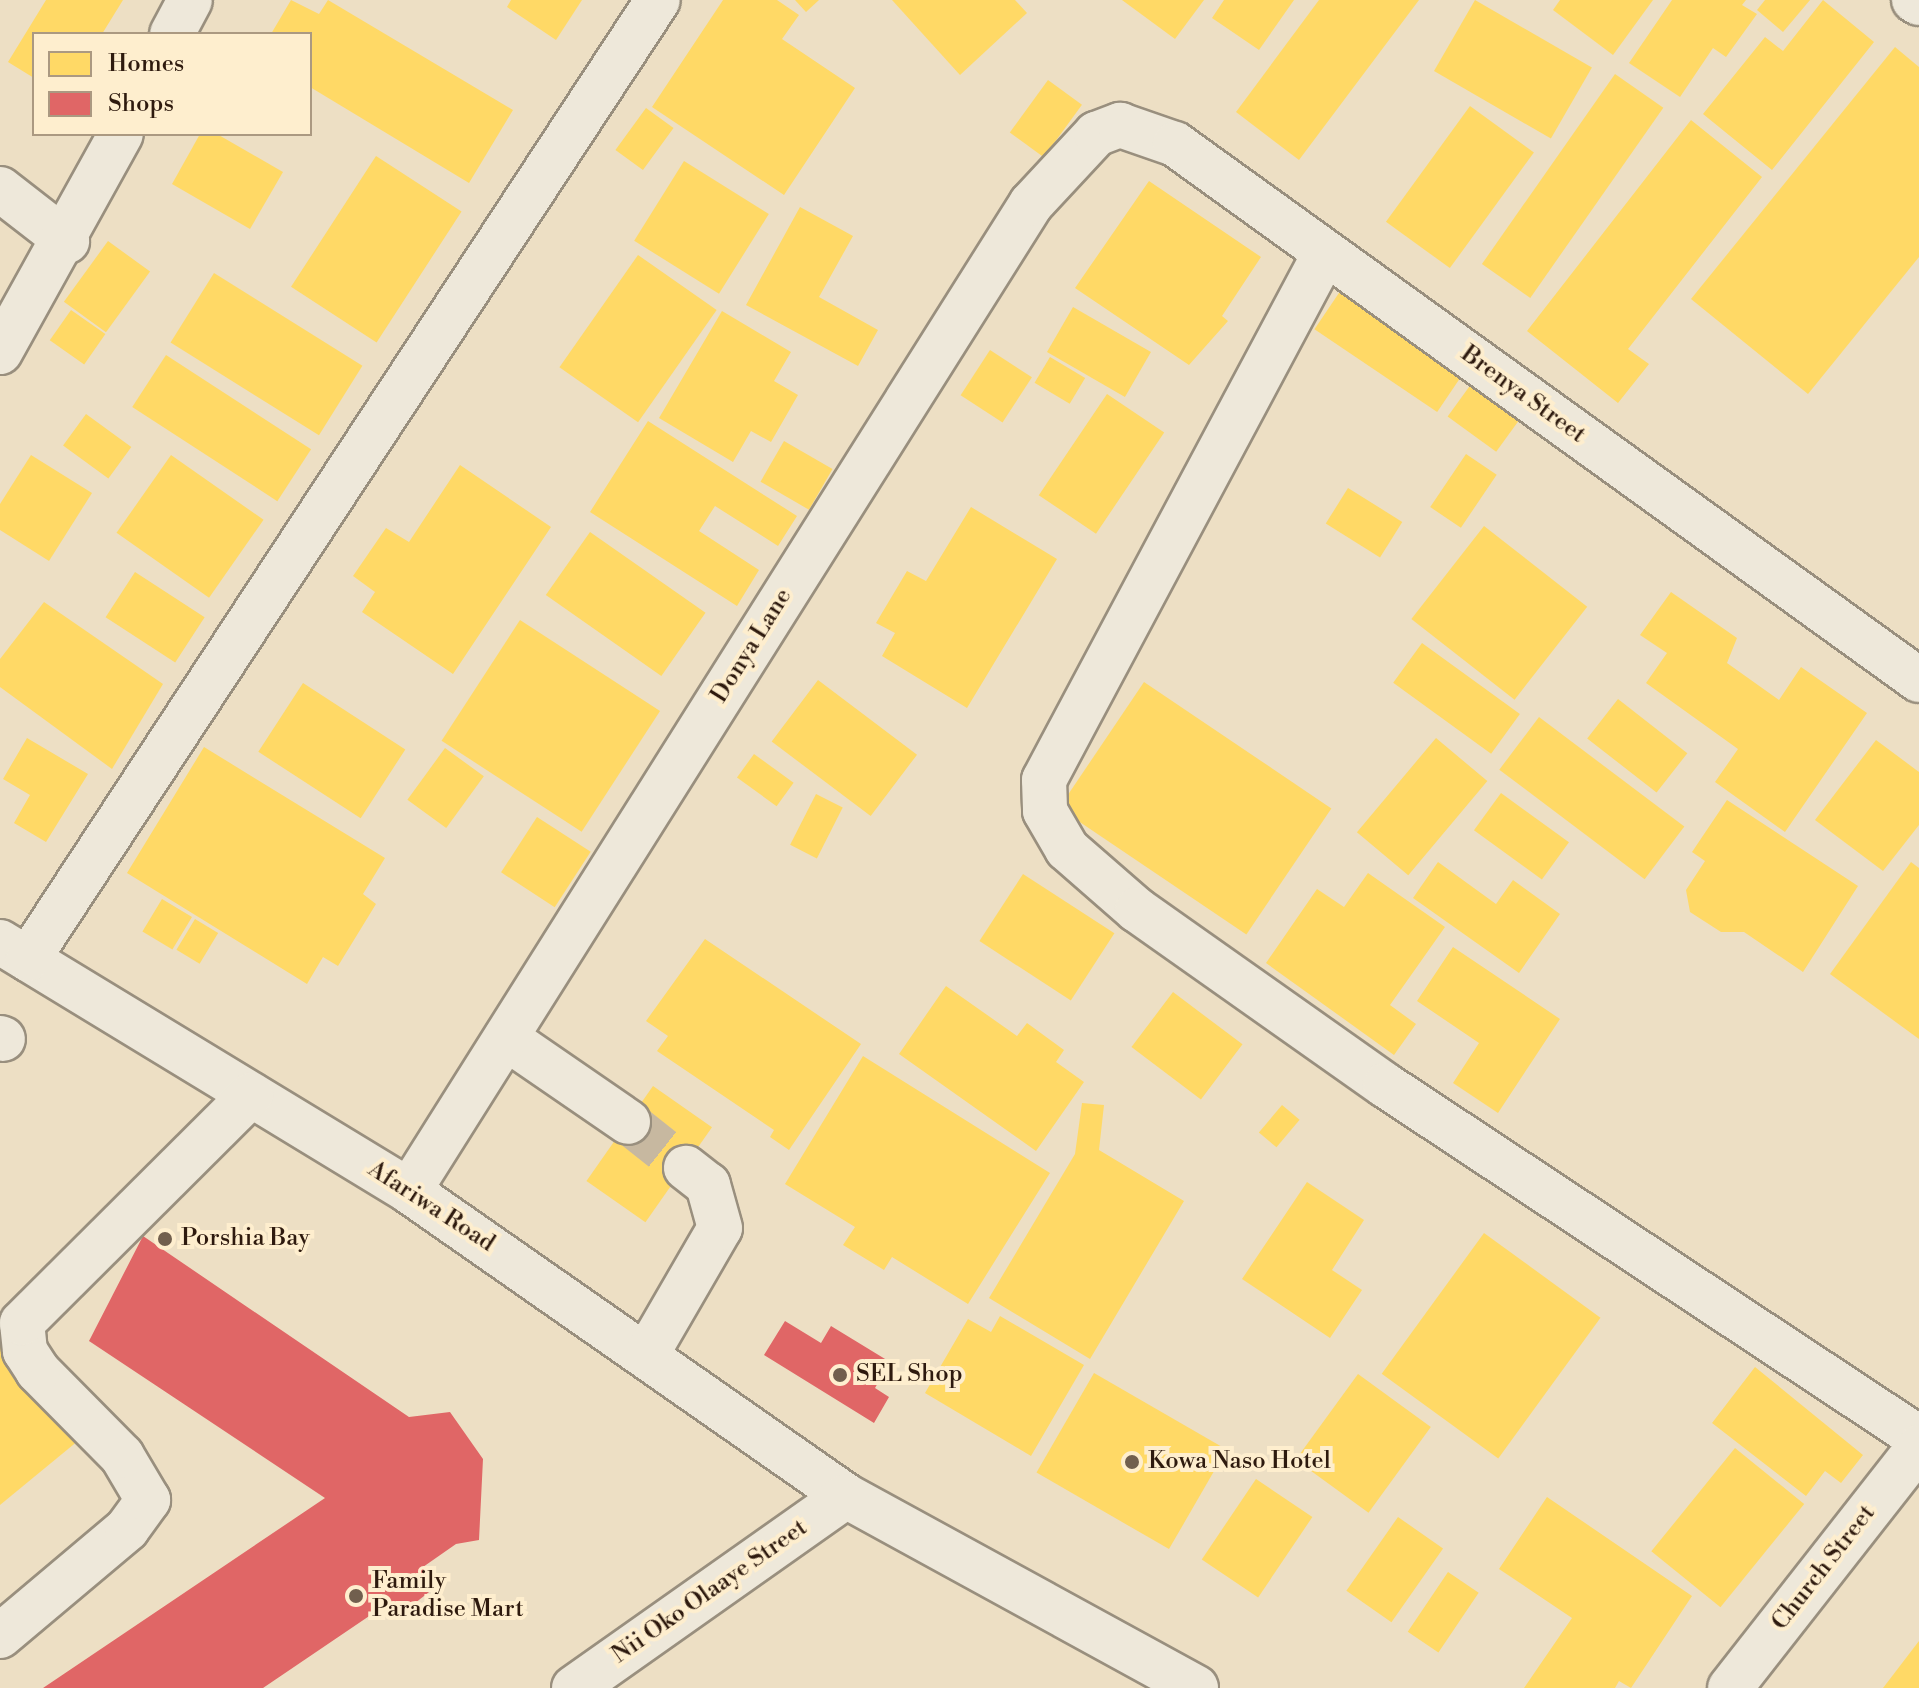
<!DOCTYPE html>
<style>
body{margin:0}
#map{position:relative;width:1919px;height:1688px;overflow:hidden;background:#eddfc4;font-family:"Libre Bodoni",serif}
div>[style]{position:absolute}
.homes>*{inset:0;background:#ffd966;transform-origin:0 0}
.shops>*{inset:0;background:#e06666}
.minor-tunnel>*{height:44px;margin-top:-22px;transform-origin:0;background:repeating-linear-gradient(90deg,#c7b8a0 0 44px,transparent 0 66px)}
.roads{filter:drop-shadow(2px 0 #998f7e) drop-shadow(-2px 0 #998f7e) drop-shadow(0 2px #998f7e) drop-shadow(0 -2px #998f7e)}
.minor>*{height:44px;margin:-22px;padding:0 22px;transform-origin:22px;border-radius:22px;background:#eee8da}
.dots>*{width:22px;height:22px;translate:-50% -50%;box-sizing:border-box;border:4px solid #feeece;border-radius:50%}
span{translate:-50% -50%;white-space:nowrap;text-align:center;line-height:1.15;-webkit-text-stroke:8px #feeece;paint-order:stroke}
.street-label{font-size:24px;color:#2e1a0e}
.poi-label{font-size:24px;color:#2e1a0e}
.left{translate:0 -50%;text-align:left}
.legend{position:absolute;left:32px;top:32px;width:280px;height:104px;box-sizing:border-box;background:#feeece;border:2px solid #ab9981;margin:0;padding:10px 14px;list-style:none;font-size:24px;color:#2e1a0e}
.legend li{display:flex;align-items:center;gap:16px;height:40px}
.legend b{width:40px;border:2px solid #ab9981}
</style>
<div id="map">
<div class="homes">
<div style="clip-path:polygon(46px 0,123px 0,102px 34px,34px 34px,34px 78px,8px 62px)"></div>
<div style="clip-path:polygon(291px 0,319px 14px,328px 0,513px 110px,469px 183px,310px 87px,310px 34px,271px 34px)"></div>
<div style="clip-path:polygon(511px 0,582px 0,556px 40px,507px 7px)"></div>
<div style="clip-path:polygon(723px 0,777px 0,799px 15px,782px 39px,855px 88px,784px 195px,652px 107px)"></div>
<div style="clip-path:polygon(795px 0,819px 0,806px 12px)"></div>
<div style="clip-path:polygon(892px 0,1015px 0,1027px 13px,960px 75px)"></div>
<div style="clip-path:polygon(1122px 0,1204px 0,1175px 39px)"></div>
<div style="clip-path:polygon(1224px 0,1294px 0,1259px 50px,1212px 18px)"></div>
<div style="clip-path:polygon(1319px 0,1419px 0,1299px 160px,1236px 112px)"></div>
<div style="left:1475px;top:0;width:135px;height:82px;rotate:30deg"></div>
<div style="clip-path:polygon(1560px 0,1653px 0,1613px 55px,1553px 10px)"></div>
<div style="clip-path:polygon(1672px 0,1746px 0,1742px 5px,1757px 14px,1726px 57px,1713px 48px,1680px 97px,1629px 63px)"></div>
<div style="clip-path:polygon(1765px 0,1810px 0,1783px 32px,1757px 10px)"></div>
<div style="clip-path:polygon(1823px 0,1874px 42px,1772px 170px,1703px 114px,1765px 37px,1783px 51px)"></div>
<div style="clip-path:polygon(1895px 47px,1919px 67px,1919px 257px,1808px 394px,1691px 299px)"></div>
<div style="left:1615px;top:74px;width:59px;height:232px;rotate:35deg"></div>
<div style="left:1048px;top:80px;width:42px;height:65px;rotate:36deg"></div>
<div style="left:1470px;top:106px;width:79px;height:143px;rotate:36deg"></div>
<div style="left:646px;top:108px;width:34px;height:52px;rotate:36deg"></div>
<div style="clip-path:polygon(1691px 120px,1762px 177px,1628px 349px,1649px 364px,1618px 403px,1527px 331px)"></div>
<div style="clip-path:polygon(200px 134px,217px 134px,283px 172px,250px 229px,172px 184px)"></div>
<div style="left:376px;top:156px;width:102px;height:156px;rotate:33deg"></div>
<div style="left:684px;top:161px;width:100px;height:94px;rotate:32deg"></div>
<div style="clip-path:polygon(1149px 181px,1261px 257px,1222px 316px,1228px 321px,1189px 365px,1075px 288px)"></div>
<div style="clip-path:polygon(800px 207px,853px 236px,819px 297px,878px 330px,858px 366px,746px 305px)"></div>
<div style="left:108px;top:241px;width:52px;height:75px;rotate:36deg"></div>
<div style="left:638px;top:255px;width:96px;height:137px;rotate:35deg"></div>
<div style="left:214px;top:273px;width:175px;height:82px;rotate:32deg"></div>
<div style="left:1343px;top:287px;width:148px;height:51px;rotate:34deg"></div>
<div style="left:1073px;top:307px;width:90px;height:52px;rotate:30deg"></div>
<div style="left:71px;top:310px;width:42px;height:37px;rotate:35deg"></div>
<div style="clip-path:polygon(722px 311px,791px 352px,774px 381px,798px 395px,771px 442px,751px 431px,733px 462px,659px 418px)"></div>
<div style="left:990px;top:350px;width:50px;height:54px;rotate:33deg"></div>
<div style="left:166px;top:355px;width:173px;height:62px;rotate:33deg"></div>
<div style="left:1050px;top:357px;width:41px;height:30px;rotate:31deg"></div>
<div style="left:1477px;top:376px;width:60px;height:50px;rotate:36deg"></div>
<div style="left:1107px;top:394px;width:69px;height:122px;rotate:34deg"></div>
<div style="left:86px;top:414px;width:56px;height:39px;rotate:36deg"></div>
<div style="clip-path:polygon(648px 421px,797px 516px,778px 546px,715px 506px,699px 531px,759px 570px,737px 606px,590px 512px)"></div>
<div style="left:784px;top:441px;width:56px;height:47px;rotate:30deg"></div>
<div style="left:1466px;top:454px;width:37px;height:64px;rotate:34deg"></div>
<div style="clip-path:polygon(31px 455px,92px 493px,49px 561px,0 530px,0 504px)"></div>
<div style="left:171px;top:455px;width:113px;height:95px;rotate:35deg"></div>
<div style="clip-path:polygon(460px 465px,551px 527px,453px 674px,362px 612px,375px 592px,353px 576px,386px 528px,409px 542px)"></div>
<div style="left:1348px;top:488px;width:64px;height:42px;rotate:32deg"></div>
<div style="clip-path:polygon(971px 507px,1057px 559px,967px 708px,882px 656px,895px 633px,876px 623px,907px 571px,926px 581px)"></div>
<div style="left:1484px;top:526px;width:131px;height:118px;rotate:38deg"></div>
<div style="left:590px;top:532px;width:141px;height:77px;rotate:35deg"></div>
<div style="left:135px;top:572px;width:83px;height:54px;rotate:33deg"></div>
<div style="clip-path:polygon(1671px 592px,1737px 638px,1727px 663px,1779px 700px,1801px 667px,1867px 713px,1785px 832px,1715px 782px,1738px 749px,1646px 683px,1667px 653px,1640px 635px)"></div>
<div style="clip-path:polygon(44px 602px,163px 684px,112px 769px,0 687px,0 659px)"></div>
<div style="left:520px;top:620px;width:167px;height:144px;rotate:33deg"></div>
<div style="left:1422px;top:643px;width:121px;height:49px;rotate:36deg"></div>
<div style="left:818px;top:680px;width:124px;height:77px;rotate:37deg"></div>
<div style="left:1144px;top:682px;width:226px;height:152px;rotate:34deg"></div>
<div style="left:303px;top:683px;width:122px;height:82px;rotate:33deg"></div>
<div style="left:1618px;top:699px;width:88px;height:50px;rotate:38deg"></div>
<div style="left:1539px;top:717px;width:182px;height:66px;rotate:37deg"></div>
<div style="clip-path:polygon(27px 738px,88px 774px,46px 842px,14px 823px,30px 795px,3px 779px)"></div>
<div style="left:1436px;top:738px;width:67px;height:123px;rotate:40deg"></div>
<div style="clip-path:polygon(1876px 740px,1919px 772px,1919px 825px,1883px 871px,1815px 820px)"></div>
<div style="clip-path:polygon(204px 747px,385px 858px,363px 894px,376px 904px,338px 966px,323px 957px,307px 984px,127px 873px)"></div>
<div style="left:445px;top:748px;width:48px;height:64px;rotate:36deg"></div>
<div style="left:754px;top:754px;width:49px;height:29px;rotate:36deg"></div>
<div style="left:1501px;top:793px;width:84px;height:46px;rotate:36deg"></div>
<div style="left:816px;top:794px;width:30px;height:57px;rotate:27deg"></div>
<div style="clip-path:polygon(1727px 800px,1858px 886px,1803px 972px,1744px 932px,1721px 932px,1690px 912px,1686px 890px,1705px 861px,1692px 852px)"></div>
<div style="left:537px;top:817px;width:64px;height:66px;rotate:33deg"></div>
<div style="clip-path:polygon(1438px 862px,1496px 904px,1513px 880px,1560px 914px,1519px 973px,1413px 898px)"></div>
<div style="clip-path:polygon(1911px 862px,1919px 868px,1919px 1039px,1830px 974px)"></div>
<div style="clip-path:polygon(1368px 873px,1445px 927px,1390px 1005px,1416px 1024px,1394px 1055px,1266px 963px,1317px 889px,1344px 907px)"></div>
<div style="left:1023px;top:874px;width:109px;height:80px;rotate:33deg"></div>
<div style="left:162px;top:899px;width:35px;height:38px;rotate:31deg"></div>
<div style="left:195px;top:919px;width:27px;height:36px;rotate:31deg"></div>
<div style="clip-path:polygon(705px 939px,861px 1044px,789px 1150px,770px 1137px,774px 1130px,657px 1051px,668px 1036px,646px 1021px)"></div>
<div style="clip-path:polygon(1453px 947px,1560px 1019px,1498px 1113px,1453px 1083px,1479px 1043px,1417px 1001px)"></div>
<div style="clip-path:polygon(946px 986px,1017px 1036px,1027px 1023px,1064px 1050px,1056px 1062px,1084px 1082px,1036px 1151px,899px 1054px)"></div>
<div style="left:1173px;top:992px;width:87px;height:69px;rotate:37deg"></div>
<div style="clip-path:polygon(863px 1056px,1050px 1173px,968px 1304px,892px 1257px,884px 1270px,843px 1245px,855px 1227px,785px 1184px)"></div>
<div style="left:653px;top:1086px;width:72px;height:116px;rotate:35deg"></div>
<div style="clip-path:polygon(1082px 1103px,1104px 1105px,1099px 1150px,1184px 1201px,1090px 1359px,989px 1298px,1075px 1154px)"></div>
<div style="left:1282px;top:1105px;width:23px;height:36px;rotate:40deg"></div>
<div style="clip-path:polygon(1307px 1182px,1364px 1220px,1332px 1270px,1362px 1290px,1330px 1338px,1242px 1279px)"></div>
<div style="left:1484px;top:1233px;width:144px;height:174px;rotate:36deg"></div>
<div style="clip-path:polygon(1000px 1316px,1084px 1365px,1031px 1456px,925px 1393px,968px 1319px,991px 1332px)"></div>
<div style="clip-path:polygon(0 1343px,79px 1440px,0 1505px)"></div>
<div style="clip-path:polygon(1755px 1367px,1863px 1455px,1841px 1483px,1825px 1471px,1806px 1496px,1712px 1423px)"></div>
<div style="left:1094px;top:1373px;width:153px;height:115px;rotate:30deg"></div>
<div style="left:1358px;top:1374px;width:90px;height:106px;rotate:36deg"></div>
<div style="left:1735px;top:1448px;width:89px;height:133px;rotate:39deg"></div>
<div style="left:1256px;top:1479px;width:68px;height:97px;rotate:34deg"></div>
<div style="clip-path:polygon(1547px 1497px,1692px 1596px,1631px 1688px,1619px 1681px,1615px 1688px,1524px 1688px,1572px 1618px,1499px 1569px)"></div>
<div style="left:1398px;top:1517px;width:55px;height:90px;rotate:35deg"></div>
<div style="left:1448px;top:1572px;width:37px;height:72px;rotate:34deg"></div>
<div style="clip-path:polygon(1919px 1641px,1919px 1688px,1883px 1688px)"></div>
</div>
<div class="shops">
<div style="clip-path:polygon(143px 1236px,409px 1417px,450px 1412px,483px 1459px,479px 1540px,456px 1544px,423px 1567px,438px 1585px,396px 1618px,384px 1606px,263px 1688px,43px 1688px,325px 1498px,89px 1341px)"></div>
<div style="clip-path:polygon(785px 1321px,821px 1343px,831px 1326px,890px 1362px,875px 1388px,889px 1397px,874px 1423px,764px 1355px)"></div>
</div>
<div class="minor-tunnel">
<div style="left:628px;top:1122px;width:74px;rotate:38.4deg"></div>
</div>
<div class="roads">
<div class="minor">
<div style="left:1914px;top:0;width:6px;rotate:31deg"></div>
<div style="left:172px;top:34px;width:38px;rotate:-62deg"></div>
<div style="left:0;top:189px;width:85px;rotate:37.8deg"></div>
<div style="left:1325px;top:253px;width:597px;rotate:118.07deg"></div>
<div style="left:1044px;top:780px;width:31px;rotate:88deg"></div>
<div style="left:1045px;top:811px;width:44px;rotate:59.9deg"></div>
<div style="left:1067px;top:849px;width:93px;rotate:41.1deg"></div>
<div style="left:1137px;top:910px;width:304px;rotate:35.2deg"></div>
<div style="left:1385px;top:1085px;width:640px;rotate:33.47deg"></div>
<div style="left:0;top:352px;width:249px;rotate:-61deg"></div>
<div style="left:0;top:942px;width:479px;rotate:31.3deg"></div>
<div style="left:409px;top:1191px;width:533px;rotate:34.91deg"></div>
<div style="left:846px;top:1496px;width:399px;rotate:28.7deg"></div>
<div style="left:28px;top:959px;width:1147px;rotate:-56.7deg"></div>
<div style="left:0;top:1038px;width:3px;rotate:18deg"></div>
<div style="left:506px;top:1038px;width:148px;rotate:34.5deg"></div>
<div style="left:409px;top:1191px;width:1167px;rotate:-57.78deg"></div>
<div style="left:1031px;top:204px;width:96px;rotate:-47.1deg"></div>
<div style="left:1096px;top:134px;width:26px;rotate:-21deg"></div>
<div style="left:1120px;top:125px;width:58px;rotate:19.1deg"></div>
<div style="left:1175px;top:144px;width:917px;rotate:35.77deg"></div>
<div style="left:648px;top:1352px;width:143px;rotate:-59.9deg"></div>
<div style="left:720px;top:1228px;width:45px;rotate:-105.6deg"></div>
<div style="left:708px;top:1185px;width:28px;rotate:-142deg"></div>
<div style="left:0;top:1636px;width:166px;rotate:-40.1deg"></div>
<div style="left:127px;top:1529px;width:36px;rotate:-54deg"></div>
<div style="left:148px;top:1500px;width:51px;rotate:-120.6deg"></div>
<div style="left:122px;top:1456px;width:120px;rotate:-134.7deg"></div>
<div style="left:38px;top:1371px;width:24px;rotate:-123deg"></div>
<div style="left:25px;top:1351px;width:28px;rotate:-96deg"></div>
<div style="left:22px;top:1323px;width:323px;rotate:-44.9deg"></div>
<div style="left:574px;top:1688px;width:333px;rotate:-35.2deg"></div>
<div style="left:1730px;top:1688px;width:306px;rotate:-51.9deg"></div>
</div>
</div>
<div class="dots">
<div style="left:165px;top:1239px;background:#715f4e"></div>
<div style="left:840px;top:1375px;background:#715f4e"></div>
<div style="left:1132px;top:1462px;background:#715f4e"></div>
<div style="left:356px;top:1596px;background:#715f4e"></div>
</div>
<div class="street-label">
<span style="left:1523px;top:395px;rotate:36deg">Brenya Street</span>
<span style="left:752px;top:646px;rotate:-58deg">Donya Lane</span>
<span style="left:431px;top:1207px;rotate:33deg">Afariwa Road</span>
<span style="left:1824px;top:1568px;rotate:-52deg">Church Street</span>
<span style="left:710px;top:1592px;rotate:-35deg">Nii Oko Olaaye Street</span>
</div>
<div class="poi-label">
<span class="left" style="left:181px;top:1239px">Porshia Bay</span>
<span class="left" style="left:856px;top:1375px">SEL Shop</span>
<span class="left" style="left:1148px;top:1462px">Kowa Naso Hotel</span>
<span class="left" style="left:372px;top:1596px">Family<br>Paradise Mart</span>
</div>
<ul class="legend">
<li><b style="height:22px;background:#ffd966"></b>Homes</li>
<li><b style="height:22px;background:#e06666"></b>Shops</li>
</ul>
</div>
